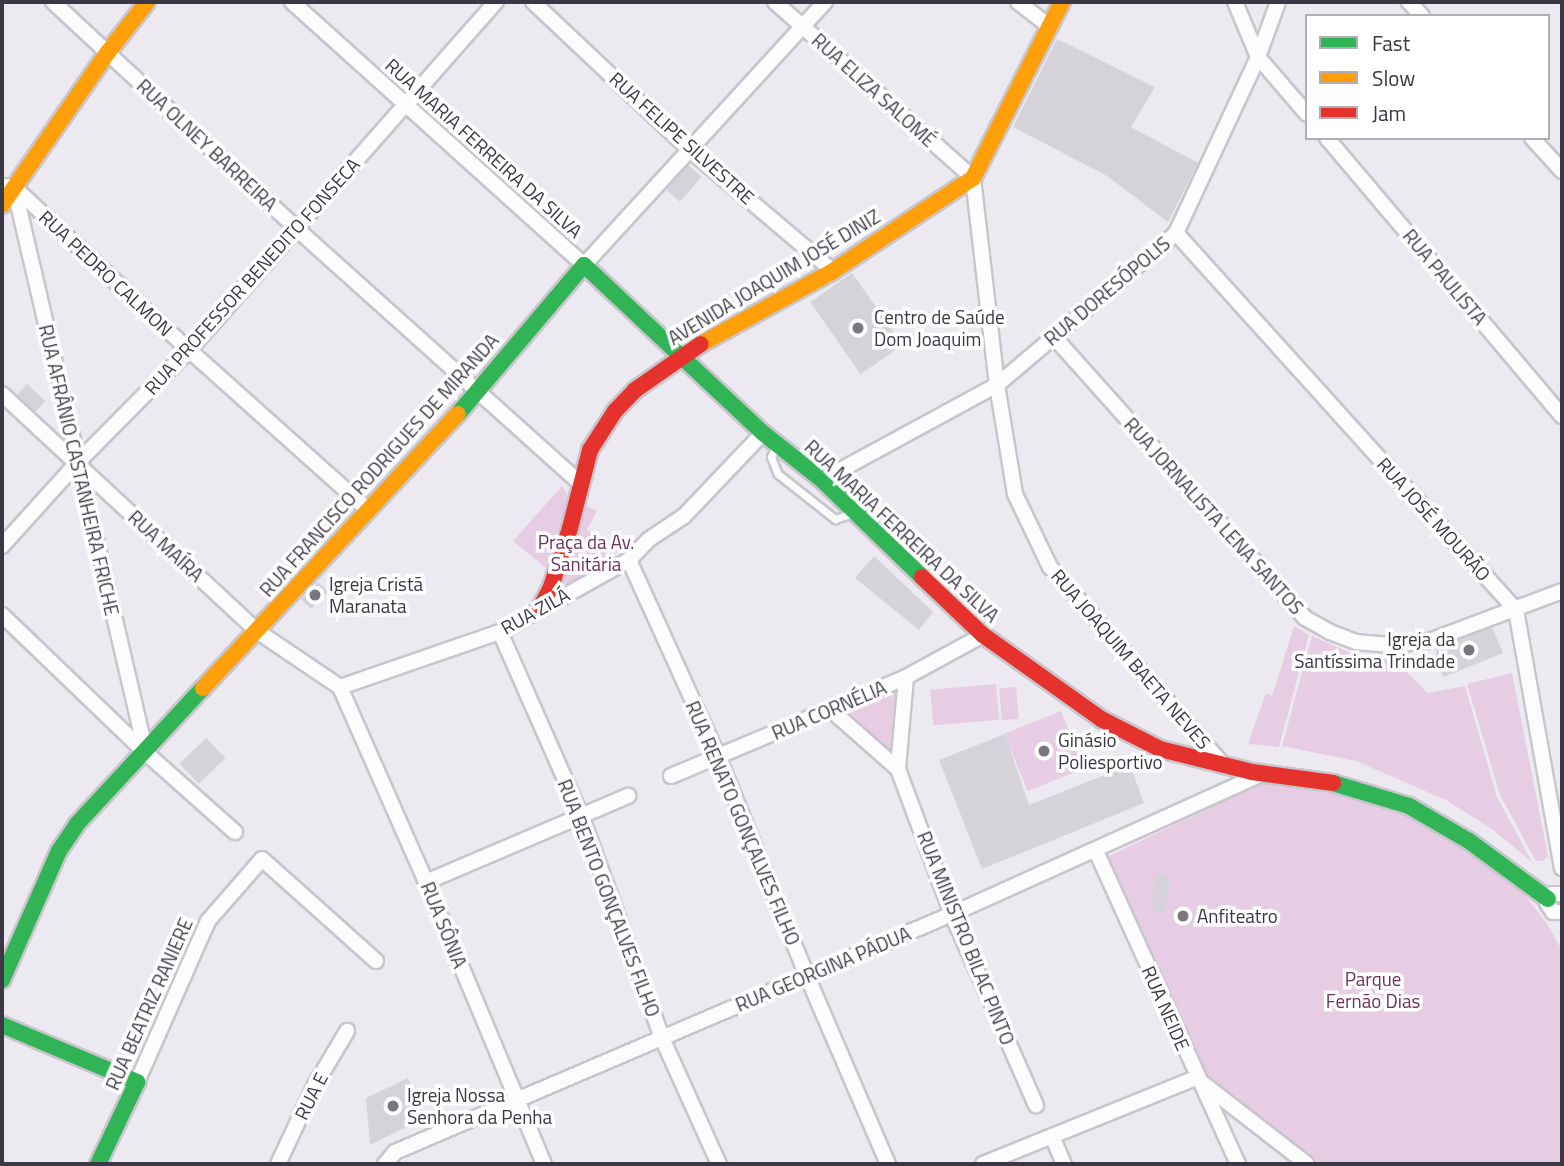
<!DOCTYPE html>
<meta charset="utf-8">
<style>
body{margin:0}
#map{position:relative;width:1564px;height:1166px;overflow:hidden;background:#eceaf0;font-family:"Titillium Web",sans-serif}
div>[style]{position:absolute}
.green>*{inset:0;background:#e6cde4;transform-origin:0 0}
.building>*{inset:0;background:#d5d2d9;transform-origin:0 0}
.roads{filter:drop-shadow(2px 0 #c8c6cc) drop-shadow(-2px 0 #c8c6cc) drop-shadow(0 2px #c8c6cc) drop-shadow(0 -2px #c8c6cc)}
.lane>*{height:7px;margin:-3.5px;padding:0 3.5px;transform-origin:3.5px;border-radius:3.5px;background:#fcfcfd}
.street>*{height:14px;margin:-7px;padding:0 7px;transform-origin:7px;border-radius:7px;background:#fcfcfd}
.fast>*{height:16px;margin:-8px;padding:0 8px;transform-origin:8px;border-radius:8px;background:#30b455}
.slow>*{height:16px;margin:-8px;padding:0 8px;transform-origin:8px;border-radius:8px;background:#ff9f0a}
.jam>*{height:16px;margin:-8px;padding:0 8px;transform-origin:8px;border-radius:8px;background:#e5322d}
.dots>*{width:19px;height:19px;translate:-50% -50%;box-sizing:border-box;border:4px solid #fff;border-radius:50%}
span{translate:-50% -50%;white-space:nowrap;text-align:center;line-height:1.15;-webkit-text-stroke:7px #fff;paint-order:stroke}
.street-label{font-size:19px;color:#3b3744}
.poi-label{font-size:19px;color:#3b3744}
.left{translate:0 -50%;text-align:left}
.right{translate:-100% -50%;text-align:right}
.park-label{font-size:19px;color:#6f315c}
.frame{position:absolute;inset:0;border:4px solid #3b3744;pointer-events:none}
.legend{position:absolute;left:1305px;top:14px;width:245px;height:126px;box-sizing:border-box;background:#fff;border:2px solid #b1afb4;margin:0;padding:9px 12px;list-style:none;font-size:21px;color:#3b3744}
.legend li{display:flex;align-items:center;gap:14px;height:35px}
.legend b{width:35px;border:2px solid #b1afb4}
</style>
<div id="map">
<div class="green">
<div style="clip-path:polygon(562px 486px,567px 494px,565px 507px,546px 568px,513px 541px)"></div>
<div style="clip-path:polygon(580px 503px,597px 511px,587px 530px,620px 550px,585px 577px,557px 591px)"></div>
<div style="clip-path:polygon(1294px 626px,1309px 635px,1279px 747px,1248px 744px,1266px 693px,1272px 696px)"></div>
<div style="clip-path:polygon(1312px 636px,1353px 654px,1392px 658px,1428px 693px,1465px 686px,1497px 797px,1532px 862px,1493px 830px,1446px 800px,1356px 761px,1282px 746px)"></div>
<div style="clip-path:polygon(1512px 673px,1548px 856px,1543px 861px,1536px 861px,1500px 795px,1467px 684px)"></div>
<div style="left:996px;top:684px;width:36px;height:66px;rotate:85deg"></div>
<div style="left:1016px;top:687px;width:32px;height:17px;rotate:85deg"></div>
<div style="clip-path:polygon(894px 690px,897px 692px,896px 757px,893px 758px,846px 713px)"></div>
<div style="left:1061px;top:711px;width:62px;height:61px;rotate:68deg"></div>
<div style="clip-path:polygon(1262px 783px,1327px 787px,1428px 821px,1517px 885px,1547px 924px,1562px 950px,1562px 1164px,1312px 1164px,1206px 1080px,1107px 857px)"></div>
</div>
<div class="building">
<div style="clip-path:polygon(1057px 39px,1155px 87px,1131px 127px,1198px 163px,1168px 222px,1107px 176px,1013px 127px)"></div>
<div style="left:688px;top:165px;width:18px;height:33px;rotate:41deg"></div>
<div style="left:852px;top:273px;width:88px;height:51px;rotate:55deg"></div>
<div style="left:27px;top:384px;width:25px;height:15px;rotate:43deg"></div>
<div style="clip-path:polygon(874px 556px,933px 612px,919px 630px,855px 578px)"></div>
<div style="left:318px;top:582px;width:14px;height:24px;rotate:45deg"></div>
<div style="clip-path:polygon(1492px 627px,1503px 653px,1444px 677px,1434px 661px,1437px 648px)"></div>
<div style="clip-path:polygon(1005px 734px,1029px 805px,1130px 765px,1144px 803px,982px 869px,939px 760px)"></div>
<div style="left:206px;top:738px;width:28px;height:37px;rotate:46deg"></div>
<div style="left:1155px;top:875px;width:15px;height:35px;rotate:8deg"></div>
<div style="clip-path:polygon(1175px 907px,1188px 909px,1193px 913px,1193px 924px,1172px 919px)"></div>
<div style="clip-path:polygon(408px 1078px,425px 1118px,370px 1145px,366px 1098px)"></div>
</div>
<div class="roads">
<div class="lane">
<div style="left:777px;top:445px;width:13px;rotate:117deg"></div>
<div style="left:771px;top:457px;width:18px;rotate:68deg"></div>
<div style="left:778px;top:474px;width:73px;rotate:38.3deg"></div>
<div style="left:835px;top:519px;width:19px;rotate:-18deg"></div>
</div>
<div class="street">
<div style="left:53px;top:2px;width:335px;rotate:42.9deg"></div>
<div style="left:298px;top:230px;width:380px;rotate:41.9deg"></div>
<div style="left:292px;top:2px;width:393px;rotate:42deg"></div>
<div style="left:584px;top:265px;width:357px;rotate:-47.5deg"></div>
<div style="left:533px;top:2px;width:214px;rotate:43.3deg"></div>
<div style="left:689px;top:149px;width:189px;rotate:40.3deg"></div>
<div style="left:775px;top:2px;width:265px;rotate:41.6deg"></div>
<div style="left:973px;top:178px;width:208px;rotate:83.4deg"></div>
<div style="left:997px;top:385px;width:110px;rotate:80.6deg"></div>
<div style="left:1015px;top:494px;width:81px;rotate:64.4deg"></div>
<div style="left:1050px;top:567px;width:264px;rotate:48.8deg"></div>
<div style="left:1018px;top:2px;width:41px;rotate:38deg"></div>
<div style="left:1235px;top:2px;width:60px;rotate:67.3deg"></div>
<div style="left:1258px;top:57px;width:75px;rotate:49.3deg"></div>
<div style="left:1409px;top:2px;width:19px;rotate:47deg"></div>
<div style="left:1327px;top:138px;width:364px;rotate:49.8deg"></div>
<div style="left:1532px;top:138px;width:45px;rotate:47.7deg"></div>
<div style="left:2px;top:186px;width:12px;rotate:5deg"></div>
<div style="left:14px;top:187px;width:581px;rotate:76.87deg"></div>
<div style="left:14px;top:187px;width:239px;rotate:43deg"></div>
<div style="left:189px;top:350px;width:239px;rotate:41.8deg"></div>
<div style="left:1176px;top:233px;width:508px;rotate:47.95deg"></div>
<div style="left:1516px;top:610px;width:262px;rotate:79.9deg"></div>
<div style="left:1054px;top:337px;width:377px;rotate:48.2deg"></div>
<div style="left:1305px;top:618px;width:29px;rotate:29deg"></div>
<div style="left:1330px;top:632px;width:28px;rotate:21deg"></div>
<div style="left:1356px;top:642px;width:35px;rotate:5deg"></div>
<div style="left:1391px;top:645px;width:38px;rotate:-6deg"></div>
<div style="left:1429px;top:641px;width:142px;rotate:-20.6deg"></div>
<div style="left:2px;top:394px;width:348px;rotate:42.9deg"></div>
<div style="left:257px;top:631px;width:100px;rotate:34deg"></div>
<div style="left:822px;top:480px;width:199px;rotate:-28.5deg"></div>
<div style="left:997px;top:385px;width:235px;rotate:-40.3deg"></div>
<div style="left:1176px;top:233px;width:194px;rotate:-65deg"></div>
<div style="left:1258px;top:57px;width:59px;rotate:-70deg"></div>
<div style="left:2px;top:546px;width:112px;rotate:-47.9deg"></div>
<div style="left:77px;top:463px;width:159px;rotate:-45.3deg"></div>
<div style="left:189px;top:350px;width:464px;rotate:-48.6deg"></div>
<div style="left:629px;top:560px;width:215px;rotate:65.6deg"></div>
<div style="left:718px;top:756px;width:237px;rotate:68deg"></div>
<div style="left:807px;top:976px;width:205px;rotate:66.7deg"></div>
<div style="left:2px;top:615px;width:199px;rotate:43.8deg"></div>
<div style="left:146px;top:753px;width:119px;rotate:41.6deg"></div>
<div style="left:500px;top:632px;width:203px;rotate:66.2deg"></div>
<div style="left:582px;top:818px;width:234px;rotate:70deg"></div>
<div style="left:662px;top:1038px;width:138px;rotate:65.7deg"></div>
<div style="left:906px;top:677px;width:92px;rotate:95deg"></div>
<div style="left:898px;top:769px;width:155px;rotate:69.6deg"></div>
<div style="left:952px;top:914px;width:209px;rotate:66.3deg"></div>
<div style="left:340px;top:687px;width:213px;rotate:66.2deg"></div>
<div style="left:426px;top:882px;width:306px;rotate:67.3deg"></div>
<div style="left:340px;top:687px;width:169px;rotate:-19deg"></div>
<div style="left:500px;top:632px;width:148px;rotate:-29.2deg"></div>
<div style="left:629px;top:560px;width:28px;rotate:-46deg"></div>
<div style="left:648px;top:540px;width:43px;rotate:-33.7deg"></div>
<div style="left:684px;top:516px;width:115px;rotate:-46.4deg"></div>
<div style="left:830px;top:709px;width:91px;rotate:41.4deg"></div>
<div style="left:671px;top:776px;width:255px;rotate:-22.8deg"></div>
<div style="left:906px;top:677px;width:88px;rotate:-28.6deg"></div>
<div style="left:1096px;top:851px;width:344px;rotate:65.6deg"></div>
<div style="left:426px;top:882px;width:220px;rotate:-23.1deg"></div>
<div style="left:1562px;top:894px;width:10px;rotate:180deg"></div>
<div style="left:1552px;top:894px;width:10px;rotate:119deg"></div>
<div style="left:1547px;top:903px;width:11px;rotate:56deg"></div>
<div style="left:1553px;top:912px;width:9px"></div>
<div style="left:137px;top:1082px;width:176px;rotate:-66.2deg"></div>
<div style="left:208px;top:921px;width:82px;rotate:-48.9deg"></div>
<div style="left:262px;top:859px;width:153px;rotate:41.8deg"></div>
<div style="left:1052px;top:1136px;width:30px;rotate:67deg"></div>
<div style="left:278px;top:1164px;width:87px;rotate:-64.9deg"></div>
<div style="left:315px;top:1085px;width:63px;rotate:-59.3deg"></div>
<div style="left:385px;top:1164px;width:16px;rotate:-50deg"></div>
<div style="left:395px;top:1152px;width:606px;rotate:-23.14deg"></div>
<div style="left:952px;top:914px;width:340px;rotate:-24.3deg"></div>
<div style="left:983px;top:1164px;width:230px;rotate:-22deg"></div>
<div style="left:1196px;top:1078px;width:140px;rotate:37.8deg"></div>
</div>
<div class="fast">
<div style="left:458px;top:414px;width:195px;rotate:-49.8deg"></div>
<div style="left:584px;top:265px;width:245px;rotate:43.2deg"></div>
<div style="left:763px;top:433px;width:75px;rotate:38.5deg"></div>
<div style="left:822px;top:480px;width:139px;rotate:44.1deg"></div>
<div style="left:1333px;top:783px;width:79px;rotate:16.8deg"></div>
<div style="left:1409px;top:806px;width:69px;rotate:30.3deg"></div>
<div style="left:1469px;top:841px;width:98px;rotate:36.3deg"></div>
<div style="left:2px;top:980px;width:141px;rotate:-66.2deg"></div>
<div style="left:59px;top:851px;width:32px;rotate:-56deg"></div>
<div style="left:77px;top:824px;width:185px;rotate:-47.2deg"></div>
<div style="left:2px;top:1025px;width:147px;rotate:22.9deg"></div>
<div style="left:137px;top:1082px;width:91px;rotate:115.4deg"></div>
</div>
<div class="slow">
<div style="left:2px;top:205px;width:186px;rotate:-55.3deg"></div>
<div style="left:108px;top:52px;width:63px;rotate:-52deg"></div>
<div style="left:701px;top:344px;width:151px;rotate:-28.9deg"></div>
<div style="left:833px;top:271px;width:168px;rotate:-33.6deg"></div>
<div style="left:973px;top:178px;width:197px;rotate:-63.2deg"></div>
<div style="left:203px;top:688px;width:374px;rotate:-47.1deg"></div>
</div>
<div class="jam">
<div style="left:922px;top:577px;width:84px;rotate:43.6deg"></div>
<div style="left:983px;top:635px;width:145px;rotate:35.4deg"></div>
<div style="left:1101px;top:719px;width:66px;rotate:27deg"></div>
<div style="left:1160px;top:749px;width:95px;rotate:14deg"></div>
<div style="left:1252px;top:772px;width:82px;rotate:7.7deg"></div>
<div style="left:540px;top:608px;width:24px;rotate:-62deg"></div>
<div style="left:551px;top:587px;width:62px;rotate:-72.1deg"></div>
<div style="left:570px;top:528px;width:81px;rotate:-75.6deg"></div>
<div style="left:590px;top:450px;width:46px;rotate:-57.3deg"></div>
<div style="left:615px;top:411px;width:29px;rotate:-46deg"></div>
<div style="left:635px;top:390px;width:80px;rotate:-34.9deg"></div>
</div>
</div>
<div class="dots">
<div style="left:858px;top:328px;background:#797680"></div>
<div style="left:315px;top:595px;background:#797680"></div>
<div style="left:1469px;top:650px;background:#797680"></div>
<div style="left:1044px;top:751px;background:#797680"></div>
<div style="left:1183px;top:916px;background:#797680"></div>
<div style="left:393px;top:1106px;background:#797680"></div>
</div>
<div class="street-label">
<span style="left:874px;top:90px;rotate:42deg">RUA ELIZA SALOMÉ</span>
<span style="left:682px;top:138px;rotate:42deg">RUA FELIPE SILVESTRE</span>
<span style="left:207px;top:145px;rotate:43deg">RUA OLNEY BARREIRA</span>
<span style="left:484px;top:148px;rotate:42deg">RUA MARIA FERREIRA DA SILVA</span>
<span style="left:106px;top:273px;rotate:43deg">RUA PEDRO CALMON</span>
<span style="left:252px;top:276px;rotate:-48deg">RUA PROFESSOR BENEDITO FONSECA</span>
<span style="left:774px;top:277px;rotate:-31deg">AVENIDA JOAQUIM JOSÉ DINIZ</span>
<span style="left:1445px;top:277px;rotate:50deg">RUA PAULISTA</span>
<span style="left:1107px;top:291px;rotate:-40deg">RUA DORESÓPOLIS</span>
<span style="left:379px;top:465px;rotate:-48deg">RUA FRANCISCO RODRIGUES DE MIRANDA</span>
<span style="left:79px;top:470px;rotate:77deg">RUA AFRÂNIO CASTANHEIRA FRICHE</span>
<span style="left:1214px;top:516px;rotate:48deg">RUA JORNALISTA LENA SANTOS</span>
<span style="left:1434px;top:519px;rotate:48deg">RUA JOSÉ MOURÃO</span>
<span style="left:902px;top:531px;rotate:43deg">RUA MARIA FERREIRA DA SILVA</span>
<span style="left:166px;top:546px;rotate:43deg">RUA MAÍRA</span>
<span style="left:535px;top:611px;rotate:-29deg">RUA ZILÁ</span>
<span style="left:1131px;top:659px;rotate:49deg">RUA JOAQUIM BAETA NEVES</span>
<span style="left:829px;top:710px;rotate:-23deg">RUA CORNÉLIA</span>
<span style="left:743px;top:823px;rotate:67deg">RUA RENATO GONÇALVES FILHO</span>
<span style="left:609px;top:898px;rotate:69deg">RUA BENTO GONÇALVES FILHO</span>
<span style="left:444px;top:925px;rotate:68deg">RUA SÔNIA</span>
<span style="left:966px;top:938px;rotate:68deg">RUA MINISTRO BILAC PINTO</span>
<span style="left:823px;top:969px;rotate:-23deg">RUA GEORGINA PÁDUA</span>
<span style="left:149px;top:1004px;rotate:-66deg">RUA BEATRIZ RANIERE</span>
<span style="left:1166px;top:1008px;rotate:66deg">RUA NEIDE</span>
<span style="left:311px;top:1096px;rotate:-63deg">RUA E</span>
</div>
<div class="poi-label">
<span class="left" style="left:874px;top:328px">Centro de Saúde<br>Dom Joaquim</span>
<span class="left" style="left:329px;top:595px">Igreja Cristã<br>Maranata</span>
<span class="right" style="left:1455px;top:650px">Igreja da<br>Santíssima Trindade</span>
<span class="left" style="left:1058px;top:751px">Ginásio<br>Poliesportivo</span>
<span class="left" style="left:1197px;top:916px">Anfiteatro</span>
<span class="left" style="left:407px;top:1106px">Igreja Nossa<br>Senhora da Penha</span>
</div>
<div class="park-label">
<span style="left:586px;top:553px">Praça da Av.<br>Sanitária</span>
<span style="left:1373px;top:990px">Parque<br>Fernão Dias</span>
</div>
<div class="frame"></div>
<ul class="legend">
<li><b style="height:9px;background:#30b455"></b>Fast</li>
<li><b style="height:9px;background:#ff9f0a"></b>Slow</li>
<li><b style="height:9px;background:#e5322d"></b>Jam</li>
</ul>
</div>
